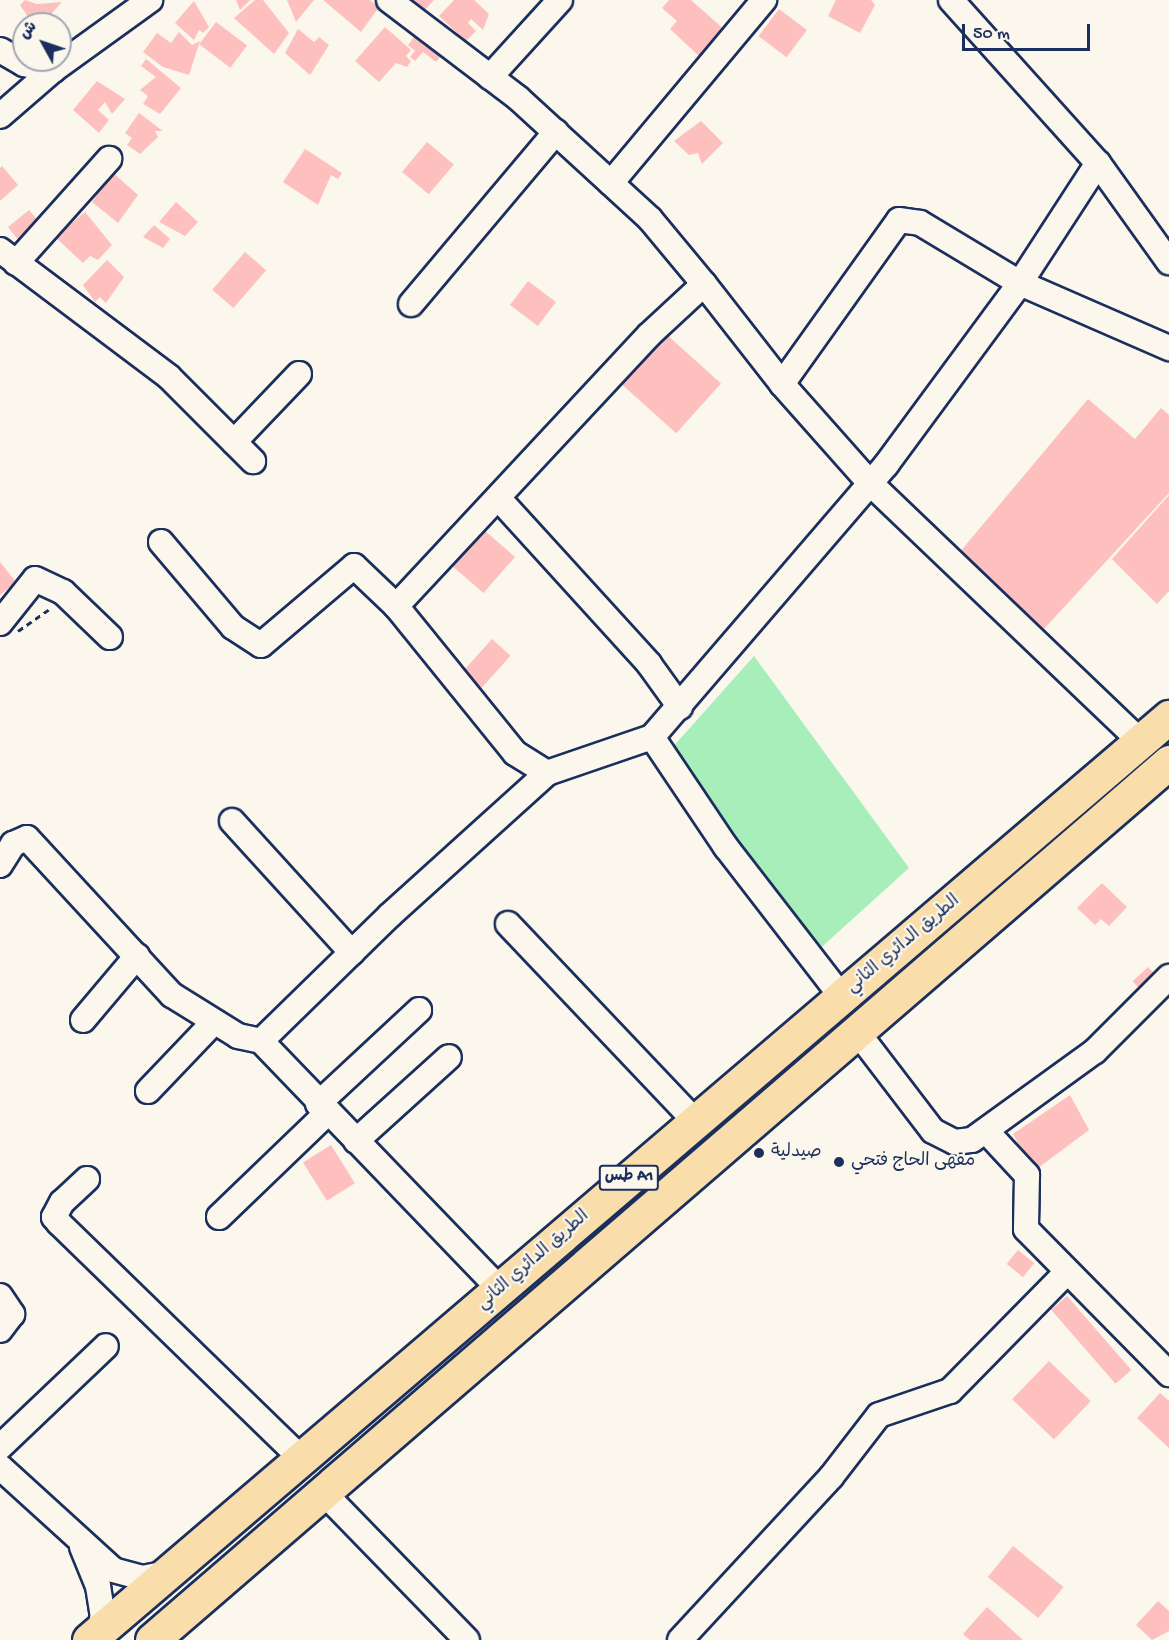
<!DOCTYPE html>
<meta charset="utf-8">
<style>
body{margin:0}
#map{position:relative;width:1169px;height:1640px;overflow:hidden;background:#fbf7ec;font-family:"Gochi Hand","Playpen Sans Arabic",sans-serif}
div>[style]{position:absolute}
.green>*{inset:0;background:#a8eebb}
.building>*{inset:0;background:#fdc0be;transform-origin:0 0}
.path>*{height:3px;margin-top:-1.5px;transform-origin:0;background:repeating-linear-gradient(90deg,#1b2f5e 0 6px,transparent 0 10.5px)}
.roads{filter:drop-shadow(2px 0 #1b2f5e) drop-shadow(-2px 0 #1b2f5e) drop-shadow(0 2px #1b2f5e) drop-shadow(0 -2px #1b2f5e)}
.minor>*{height:24px;margin:-12px;padding:0 12px;transform-origin:12px;border-radius:12px;background:#fbf7ec}
.highway>*{height:33px;margin:-16.5px;padding:0 16.5px;transform-origin:16.5px;border-radius:16.5px;background:#f9deab}
.dots>*{width:16px;height:16px;translate:-50% -50%;box-sizing:border-box;border:3px solid #fbf7ec;border-radius:50%}
span{translate:-50% -50%;white-space:nowrap;text-align:center;line-height:1.15;-webkit-text-stroke:4.5px #fbf7ec;paint-order:stroke}
.shield-label span{padding:2px 4px;background:#fbf7ec;border:2px solid;border-radius:4px;-webkit-text-stroke-width:0}
.shield-label{font-size:16px;color:#1b2f5e;font-weight:700}
.street-label{font-size:18px;color:#1b2f5e}
.poi-label{font-size:18px;color:#1b2f5e}
.left{translate:0 -50%;text-align:left}
.north{position:absolute;left:12px;top:12px;width:60px;height:60px;box-sizing:border-box;background:#fbf7ec;border:2px solid #a1a7b3;border-radius:50%;rotate:310deg;font-size:16px;font-weight:700;line-height:24px;text-align:center;color:#1b2f5e}
.north::after{content:'';display:block;margin:auto;width:21px;height:27px;background:#1b2f5e;clip-path:polygon(50% 0,100% 100%,50% 72%,0 100%)}
.scale{position:absolute;left:962px;top:24px;width:128px;height:27px;box-sizing:border-box;border:3px solid #1b2f5e;border-top:0;padding-left:8px;font-size:18px;line-height:21px;white-space:nowrap;color:#1b2f5e;-webkit-text-stroke:4px #fbf7ec;paint-order:stroke}
</style>
<div id="map">
<div class="green">
<div style="clip-path:polygon(754px 656px,909px 868px,815px 953px,671px 749px)"></div>
</div>
<div class="building">
<div style="clip-path:polygon(25px 0,37px 4px,62px 2px,42px 24px,33px 24px,20px 5px)"></div>
<div style="clip-path:polygon(236px 0,250px 0,240px 10px)"></div>
<div style="clip-path:polygon(255px 0,263px 0,289px 33px,274px 54px,234px 18px)"></div>
<div style="clip-path:polygon(287px 0,314px 0,296px 22px)"></div>
<div style="clip-path:polygon(323px 0,370px 0,379px 7px,361px 32px)"></div>
<div style="clip-path:polygon(407px 0,434px 0,422px 13px)"></div>
<div style="clip-path:polygon(454px 0,474px 0,489px 14px,483px 30px,471px 19px,468px 23px,476px 31px,466px 41px,439px 16px)"></div>
<div style="clip-path:polygon(669px 0,691px 0,726px 31px,701px 58px,670px 29px,677px 21px,662px 8px)"></div>
<div style="clip-path:polygon(836px 0,871px 0,875px 5px,860px 33px,828px 16px)"></div>
<div style="clip-path:polygon(194px 1px,209px 27px,203px 33px,199px 30px,194px 40px,175px 23px)"></div>
<div style="left:779px;top:9px;width:35px;height:34px;rotate:37deg"></div>
<div style="left:216px;top:22px;width:39px;height:28px;rotate:37deg"></div>
<div style="clip-path:polygon(385px 27px,411px 50px,406px 56px,411px 61px,407px 67px,396px 63px,379px 82px,355px 61px)"></div>
<div style="clip-path:polygon(298px 29px,314px 42px,319px 37px,329px 45px,310px 75px,285px 53px)"></div>
<div style="clip-path:polygon(179px 32px,192px 45px,200px 41px,189px 75px,163px 67px,143px 52px,157px 33px,171px 43px)"></div>
<div style="clip-path:polygon(418px 32px,441px 56px,436px 62px,423px 52px,415px 61px,410px 57px,415px 51px,408px 45px)"></div>
<div style="clip-path:polygon(146px 59px,181px 88px,160px 114px,143px 104px,148px 96px,140px 90px,156px 77px,141px 66px)"></div>
<div style="clip-path:polygon(97px 81px,125px 99px,112px 114px,105px 102px,98px 110px,109px 120px,99px 133px,73px 110px)"></div>
<div style="clip-path:polygon(139px 113px,163px 131px,155px 131px,158px 137px,140px 154px,127px 145px,132px 138px,125px 133px)"></div>
<div style="clip-path:polygon(701px 121px,723px 143px,702px 164px,698px 153px,689px 155px,674px 141px)"></div>
<div style="left:427px;top:142px;width:35px;height:39px;rotate:40deg"></div>
<div style="clip-path:polygon(305px 149px,342px 173px,338px 179px,331px 175px,318px 205px,283px 182px)"></div>
<div style="clip-path:polygon(2px 166px,18px 185px,0 201px,0 168px)"></div>
<div style="clip-path:polygon(112px 172px,138px 195px,118px 223px,92px 202px)"></div>
<div style="clip-path:polygon(176px 202px,198px 222px,185px 236px,159px 222px)"></div>
<div style="clip-path:polygon(29px 210px,39px 222px,23px 246px,8px 227px)"></div>
<div style="clip-path:polygon(85px 212px,112px 245px,98px 260px,90px 256px,83px 263px,55px 237px)"></div>
<div style="clip-path:polygon(154px 225px,170px 239px,163px 248px,143px 237px)"></div>
<div style="left:245px;top:252px;width:28px;height:50px;rotate:41deg"></div>
<div style="clip-path:polygon(107px 260px,124px 277px,106px 303px,100px 297px,95px 302px,83px 285px)"></div>
<div style="left:528px;top:281px;width:35px;height:30px;rotate:37deg"></div>
<div style="left:666px;top:334px;width:74px;height:67px;rotate:42deg"></div>
<div style="clip-path:polygon(1088px 399px,1135px 439px,1161px 408px,1169px 415px,1169px 493px,1043px 630px,959px 553px)"></div>
<div style="clip-path:polygon(1169px 495px,1169px 591px,1157px 604px,1112px 559px)"></div>
<div style="left:484px;top:530px;width:41px;height:48px;rotate:41deg"></div>
<div style="clip-path:polygon(0 562px,16px 582px,0 595px)"></div>
<div style="left:492px;top:639px;width:25px;height:43px;rotate:42deg"></div>
<div style="clip-path:polygon(1102px 883px,1127px 907px,1109px 926px,1101px 919px,1095px 925px,1077px 908px)"></div>
<div style="left:1148px;top:967px;width:16px;height:21px;rotate:47deg"></div>
<div style="clip-path:polygon(1070px 1095px,1089px 1130px,1034px 1171px,1013px 1134px)"></div>
<div style="left:331px;top:1145px;width:45px;height:33px;rotate:58deg"></div>
<div style="left:1018px;top:1250px;width:21px;height:18px;rotate:39deg"></div>
<div style="left:1067px;top:1296px;width:98px;height:21px;rotate:49deg"></div>
<div style="left:1049px;top:1361px;width:58px;height:53px;rotate:44deg"></div>
<div style="clip-path:polygon(1160px 1393px,1169px 1401px,1169px 1448px,1137px 1418px)"></div>
<div style="left:1013px;top:1546px;width:65px;height:40px;rotate:39deg"></div>
<div style="clip-path:polygon(1158px 1601px,1169px 1611px,1169px 1631px,1152px 1640px,1136px 1625px)"></div>
<div style="clip-path:polygon(987px 1607px,1023px 1640px,970px 1640px,963px 1634px)"></div>
</div>
<div class="path">
<div style="left:18px;top:631px;width:40px;rotate:-34.9deg"></div>
</div>
<div class="roads">
<div class="minor">
<div style="left:389px;top:0;width:162px;rotate:37.2deg"></div>
<div style="left:518px;top:98px;width:179px;rotate:42.5deg"></div>
<div style="left:650px;top:219px;width:85px;rotate:50.3deg"></div>
<div style="left:704px;top:284px;width:75px;rotate:137.2deg"></div>
<div style="left:649px;top:335px;width:371px;rotate:133deg"></div>
<div style="left:951px;top:0;width:219px;rotate:48deg"></div>
<div style="left:1098px;top:163px;width:122px;rotate:54.4deg"></div>
<div style="left:0;top:50px;width:28px;rotate:30deg"></div>
<div style="left:24px;top:64px;width:30px;rotate:12deg"></div>
<div style="left:53px;top:70px;width:120px;rotate:-35.8deg"></div>
<div style="left:490px;top:77px;width:104px;rotate:-47.7deg"></div>
<div style="left:0;top:116px;width:70px;rotate:-41deg"></div>
<div style="left:611px;top:183px;width:239px;rotate:-50.1deg"></div>
<div style="left:0;top:250px;width:211px;rotate:36.9deg"></div>
<div style="left:169px;top:377px;width:119px;rotate:45deg"></div>
<div style="left:16px;top:263px;width:140px;rotate:-48.2deg"></div>
<div style="left:704px;top:284px;width:127px;rotate:52deg"></div>
<div style="left:782px;top:384px;width:132px;rotate:48.4deg"></div>
<div style="left:870px;top:483px;width:376px;rotate:43.7deg"></div>
<div style="left:411px;top:304px;width:225px;rotate:-49.9deg"></div>
<div style="left:782px;top:384px;width:201px;rotate:-54.5deg"></div>
<div style="left:899px;top:220px;width:21px;rotate:8deg"></div>
<div style="left:920px;top:223px;width:117px;rotate:31deg"></div>
<div style="left:1020px;top:283px;width:163px;rotate:23.6deg"></div>
<div style="left:234px;top:442px;width:94px;rotate:-46.3deg"></div>
<div style="left:500px;top:500px;width:222px;rotate:47.7deg"></div>
<div style="left:649px;top:664px;width:53px;rotate:54.2deg"></div>
<div style="left:161px;top:542px;width:111px;rotate:49.7deg"></div>
<div style="left:233px;top:627px;width:33px;rotate:33deg"></div>
<div style="left:261px;top:645px;width:122px;rotate:-40.3deg"></div>
<div style="left:354px;top:566px;width:58px;rotate:43.6deg"></div>
<div style="left:396px;top:606px;width:189px;rotate:51deg"></div>
<div style="left:515px;top:753px;width:38px;rotate:32deg"></div>
<div style="left:547px;top:773px;width:111px;rotate:-18.9deg"></div>
<div style="left:652px;top:737px;width:359px;rotate:-49.3deg"></div>
<div style="left:886px;top:465px;width:226px;rotate:-53.6deg"></div>
<div style="left:1020px;top:283px;width:143px;rotate:-57deg"></div>
<div style="left:0;top:623px;width:56px;rotate:-51.5deg"></div>
<div style="left:35px;top:579px;width:31px;rotate:25deg"></div>
<div style="left:63px;top:592px;width:65px;rotate:43.8deg"></div>
<div style="left:652px;top:737px;width:133px;rotate:56.1deg"></div>
<div style="left:726px;top:847px;width:190px;rotate:52.3deg"></div>
<div style="left:232px;top:821px;width:178px;rotate:47.7deg"></div>
<div style="left:0;top:865px;width:25px;rotate:-58deg"></div>
<div style="left:13px;top:844px;width:15px;rotate:-23deg"></div>
<div style="left:27px;top:838px;width:214px;rotate:47.3deg"></div>
<div style="left:172px;top:995px;width:78px;rotate:31.8deg"></div>
<div style="left:238px;top:1036px;width:24px;rotate:12deg"></div>
<div style="left:261px;top:1041px;width:180px;rotate:-44.3deg"></div>
<div style="left:390px;top:915px;width:212px;rotate:-42.1deg"></div>
<div style="left:508px;top:924px;width:272px;rotate:46.5deg"></div>
<div style="left:83px;top:1020px;width:84px;rotate:-49.8deg"></div>
<div style="left:858px;top:1033px;width:123px;rotate:52.6deg"></div>
<div style="left:933px;top:1131px;width:25px;rotate:27deg"></div>
<div style="left:955px;top:1142px;width:17px;rotate:-7deg"></div>
<div style="left:972px;top:1140px;width:152px;rotate:-35.9deg"></div>
<div style="left:1095px;top:1051px;width:105px;rotate:-45deg"></div>
<div style="left:261px;top:1041px;width:346px;rotate:46.1deg"></div>
<div style="left:148px;top:1091px;width:95px;rotate:-46.3deg"></div>
<div style="left:318px;top:1104px;width:138px;rotate:-42.9deg"></div>
<div style="left:987px;top:1132px;width:59px;rotate:47.1deg"></div>
<div style="left:1027px;top:1175px;width:54px;rotate:91.1deg"></div>
<div style="left:1026px;top:1229px;width:204px;rotate:45.4deg"></div>
<div style="left:356px;top:1141px;width:125px;rotate:-42.1deg"></div>
<div style="left:87px;top:1179px;width:34px;rotate:137deg"></div>
<div style="left:62px;top:1202px;width:17px;rotate:118deg"></div>
<div style="left:54px;top:1217px;width:8px;rotate:50deg"></div>
<div style="left:59px;top:1223px;width:342px;rotate:44.2deg"></div>
<div style="left:219px;top:1217px;width:150px;rotate:-43.9deg"></div>
<div style="left:0;top:1296px;width:22px;rotate:56deg"></div>
<div style="left:12px;top:1314px;width:20px;rotate:127deg"></div>
<div style="left:0;top:1447px;width:146px;rotate:-43.6deg"></div>
<div style="left:0;top:1467px;width:153px;rotate:42.3deg"></div>
<div style="left:113px;top:1570px;width:30px;rotate:15deg"></div>
<div style="left:142px;top:1578px;width:25px;rotate:-11deg"></div>
<div style="left:324px;top:1493px;width:205px;rotate:45.8deg"></div>
<div style="left:82px;top:1547px;width:42px;rotate:67.7deg"></div>
<div style="left:98px;top:1586px;width:30px;rotate:81deg"></div>
<div style="left:103px;top:1616px;width:18px;rotate:106deg"></div>
<div style="left:680px;top:1640px;width:222px;rotate:-47.2deg"></div>
<div style="left:831px;top:1477px;width:78px;rotate:-52.3deg"></div>
<div style="left:879px;top:1415px;width:75px;rotate:-18.7deg"></div>
<div style="left:950px;top:1391px;width:167px;rotate:-45.5deg"></div>
</div>
<div class="highway">
<div style="left:89px;top:1640px;width:1421px;rotate:-40.52deg"></div>
<div style="left:152px;top:1640px;width:1344px;rotate:-40.8deg"></div>
</div>
</div>
<div class="dots">
<div style="left:759px;top:1153px;background:#1b2f5e"></div>
<div style="left:839px;top:1162px;background:#1b2f5e"></div>
</div>
<div class="shield-label">
<span style="left:629px;top:1178px">طس A1</span>
</div>
<div class="street-label">
<span style="left:904px;top:945px;rotate:-40deg">الطريق الدائري الثاني</span>
<span style="left:534px;top:1261px;rotate:-41deg">الطريق الدائري الثاني</span>
</div>
<div class="poi-label">
<span class="left" style="left:771px;top:1153px">صيدلية</span>
<span class="left" style="left:851px;top:1162px">مقهى الحاج فتحي</span>
</div>
<div class="north">ش</div>
<div class="scale">50 m</div>
</div>
